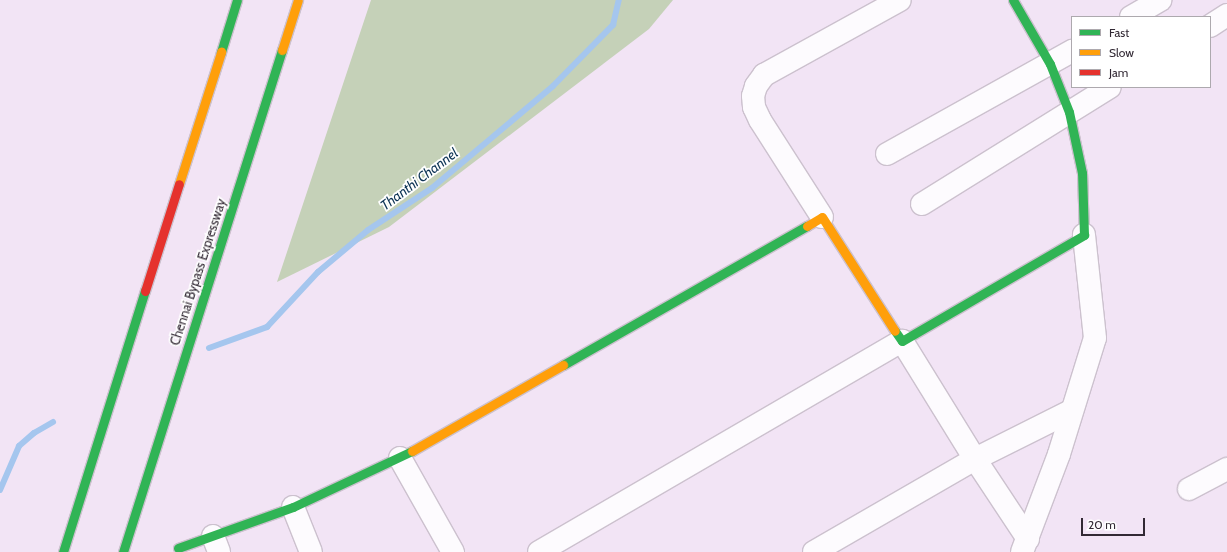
<!DOCTYPE html>
<style>
body{margin:0}
#map{position:relative;width:1227px;height:552px;overflow:hidden;background:#f2e4f5;font-family:Cabin,sans-serif}
div>[style]{position:absolute}
.green>*{inset:0;background:#c5d1b8}
.stream>*{height:6px;margin:-3px;padding:0 3px;transform-origin:3px;border-radius:3px;background:#a5c6ee}
.roads{filter:drop-shadow(1px 0 #ccc1ce) drop-shadow(-1px 0 #ccc1ce) drop-shadow(0 1px #ccc1ce) drop-shadow(0 -1px #ccc1ce)}
.street>*{height:22px;margin:-11px;padding:0 11px;transform-origin:11px;border-radius:11px;background:#fdfbfe}
.fast>*{height:9px;margin:-4.5px;padding:0 4.5px;transform-origin:4.5px;border-radius:4.5px;background:#30b455}
.slow>*{height:9px;margin:-4.5px;padding:0 4.5px;transform-origin:4.5px;border-radius:4.5px;background:#ff9f0a}
.jam>*{height:9px;margin:-4.5px;padding:0 4.5px;transform-origin:4.5px;border-radius:4.5px;background:#e5322d}
span{translate:-50% -50%;white-space:nowrap;text-align:center;line-height:1.15;-webkit-text-stroke:3.5px #fff;paint-order:stroke}
.street-label{font-size:13px;color:#322934}
.water-label{font-size:14px;color:#0d3455;font-style:italic}
.legend{position:absolute;left:1071px;top:16px;width:140px;height:72px;box-sizing:border-box;background:#fff;border:1px solid #ada9ae;margin:0;padding:5px 7px;list-style:none;font-size:12px;color:#322934}
.legend li{display:flex;align-items:center;gap:8px;height:20px}
.legend b{width:20px;border:1px solid #ada9ae}
.scale{position:absolute;left:1081px;top:518px;width:64px;height:18px;box-sizing:border-box;border:2px solid #322934;border-top:0;padding-left:5px;font-size:12px;line-height:14px;white-space:nowrap;color:#322934;-webkit-text-stroke:3px #fff;paint-order:stroke}
</style>
<div id="map">
<div class="green">
<div style="clip-path:polygon(371px 0,673px 0,649px 29px,389px 227px,277px 282px)"></div>
</div>
<div class="stream">
<div style="left:209px;top:348px;width:62px;rotate:-19.9deg"></div>
<div style="left:267px;top:327px;width:75px;rotate:-47.2deg"></div>
<div style="left:318px;top:272px;width:65px;rotate:-40deg"></div>
<div style="left:368px;top:230px;width:77px;rotate:-33.3deg"></div>
<div style="left:432px;top:188px;width:158px;rotate:-40.1deg"></div>
<div style="left:553px;top:86px;width:86px;rotate:-45.5deg"></div>
<div style="left:613px;top:25px;width:26px;rotate:-77deg"></div>
<div style="left:0;top:490px;width:48px;rotate:-66.6deg"></div>
<div style="left:19px;top:446px;width:20px;rotate:-41deg"></div>
<div style="left:34px;top:433px;width:22px;rotate:-30deg"></div>
</div>
<div class="roads">
<div class="street">
<div style="left:1131px;top:17px;width:34px;rotate:-30deg"></div>
<div style="left:1210px;top:26px;width:20px;rotate:-33deg"></div>
<div style="left:887px;top:154px;width:212px;rotate:-29.1deg"></div>
<div style="left:922px;top:204px;width:221px;rotate:-31.9deg"></div>
<div style="left:822px;top:217px;width:115px;rotate:-122.6deg"></div>
<div style="left:760px;top:120px;width:14px;rotate:-115deg"></div>
<div style="left:754px;top:107px;width:11px;rotate:-95deg"></div>
<div style="left:753px;top:96px;width:10px;rotate:-73deg"></div>
<div style="left:756px;top:86px;width:14px;rotate:-54deg"></div>
<div style="left:764px;top:75px;width:155px;rotate:-28.9deg"></div>
<div style="left:400px;top:458px;width:108px;rotate:60.6deg"></div>
<div style="left:1189px;top:489px;width:43px;rotate:-27.8deg"></div>
<div style="left:293px;top:507px;width:48px;rotate:68.2deg"></div>
<div style="left:213px;top:536px;width:17px;rotate:69deg"></div>
<div style="left:1028px;top:539px;width:96px;rotate:-123.5deg"></div>
<div style="left:975px;top:459px;width:107px;rotate:-26.6deg"></div>
<div style="left:539px;top:552px;width:420px;rotate:-30.2deg"></div>
<div style="left:902px;top:341px;width:139px;rotate:58.3deg"></div>
<div style="left:975px;top:459px;width:186px;rotate:150deg"></div>
<div style="left:1022px;top:552px;width:105px;rotate:-69.3deg"></div>
<div style="left:1059px;top:454px;width:121px;rotate:-72.8deg"></div>
<div style="left:1095px;top:338px;width:104px;rotate:-96.1deg"></div>
</div>
<div class="fast">
<div style="left:221px;top:52px;width:54px;rotate:-72.9deg"></div>
<div style="left:895px;top:331px;width:12px;rotate:55deg"></div>
<div style="left:902px;top:341px;width:211px;rotate:-30.2deg"></div>
<div style="left:1084px;top:235px;width:62px;rotate:-91.8deg"></div>
<div style="left:1082px;top:173px;width:62px;rotate:-102deg"></div>
<div style="left:1069px;top:112px;width:52px;rotate:-111.6deg"></div>
<div style="left:1050px;top:64px;width:74px;rotate:-120deg"></div>
<div style="left:563px;top:365px;width:281px;rotate:-29.7deg"></div>
<div style="left:178px;top:548px;width:122px;rotate:-19.6deg"></div>
<div style="left:293px;top:507px;width:132px;rotate:-25.2deg"></div>
<div style="left:63px;top:552px;width:274px;rotate:-72.6deg"></div>
<div style="left:123px;top:552px;width:527px;rotate:-72.43deg"></div>
</div>
<div class="slow">
<div style="left:282px;top:50px;width:52px;rotate:-72.3deg"></div>
<div style="left:179px;top:184px;width:139px;rotate:-72.3deg"></div>
<div style="left:807px;top:226px;width:17px;rotate:-31deg"></div>
<div style="left:822px;top:217px;width:135px;rotate:57.4deg"></div>
<div style="left:412px;top:451px;width:174px;rotate:-29.7deg"></div>
</div>
<div class="jam">
<div style="left:145px;top:291px;width:112px;rotate:-72.4deg"></div>
</div>
</div>
<div class="street-label">
<span style="left:198px;top:272px;rotate:-72deg">Chennai Bypass Expressway</span>
</div>
<div class="water-label">
<span style="left:419px;top:179px;rotate:-37deg">Thanthi Channel</span>
</div>
<ul class="legend">
<li><b style="height:5px;background:#30b455"></b>Fast</li>
<li><b style="height:5px;background:#ff9f0a"></b>Slow</li>
<li><b style="height:5px;background:#e5322d"></b>Jam</li>
</ul>
<div class="scale">20 m</div>
</div>
